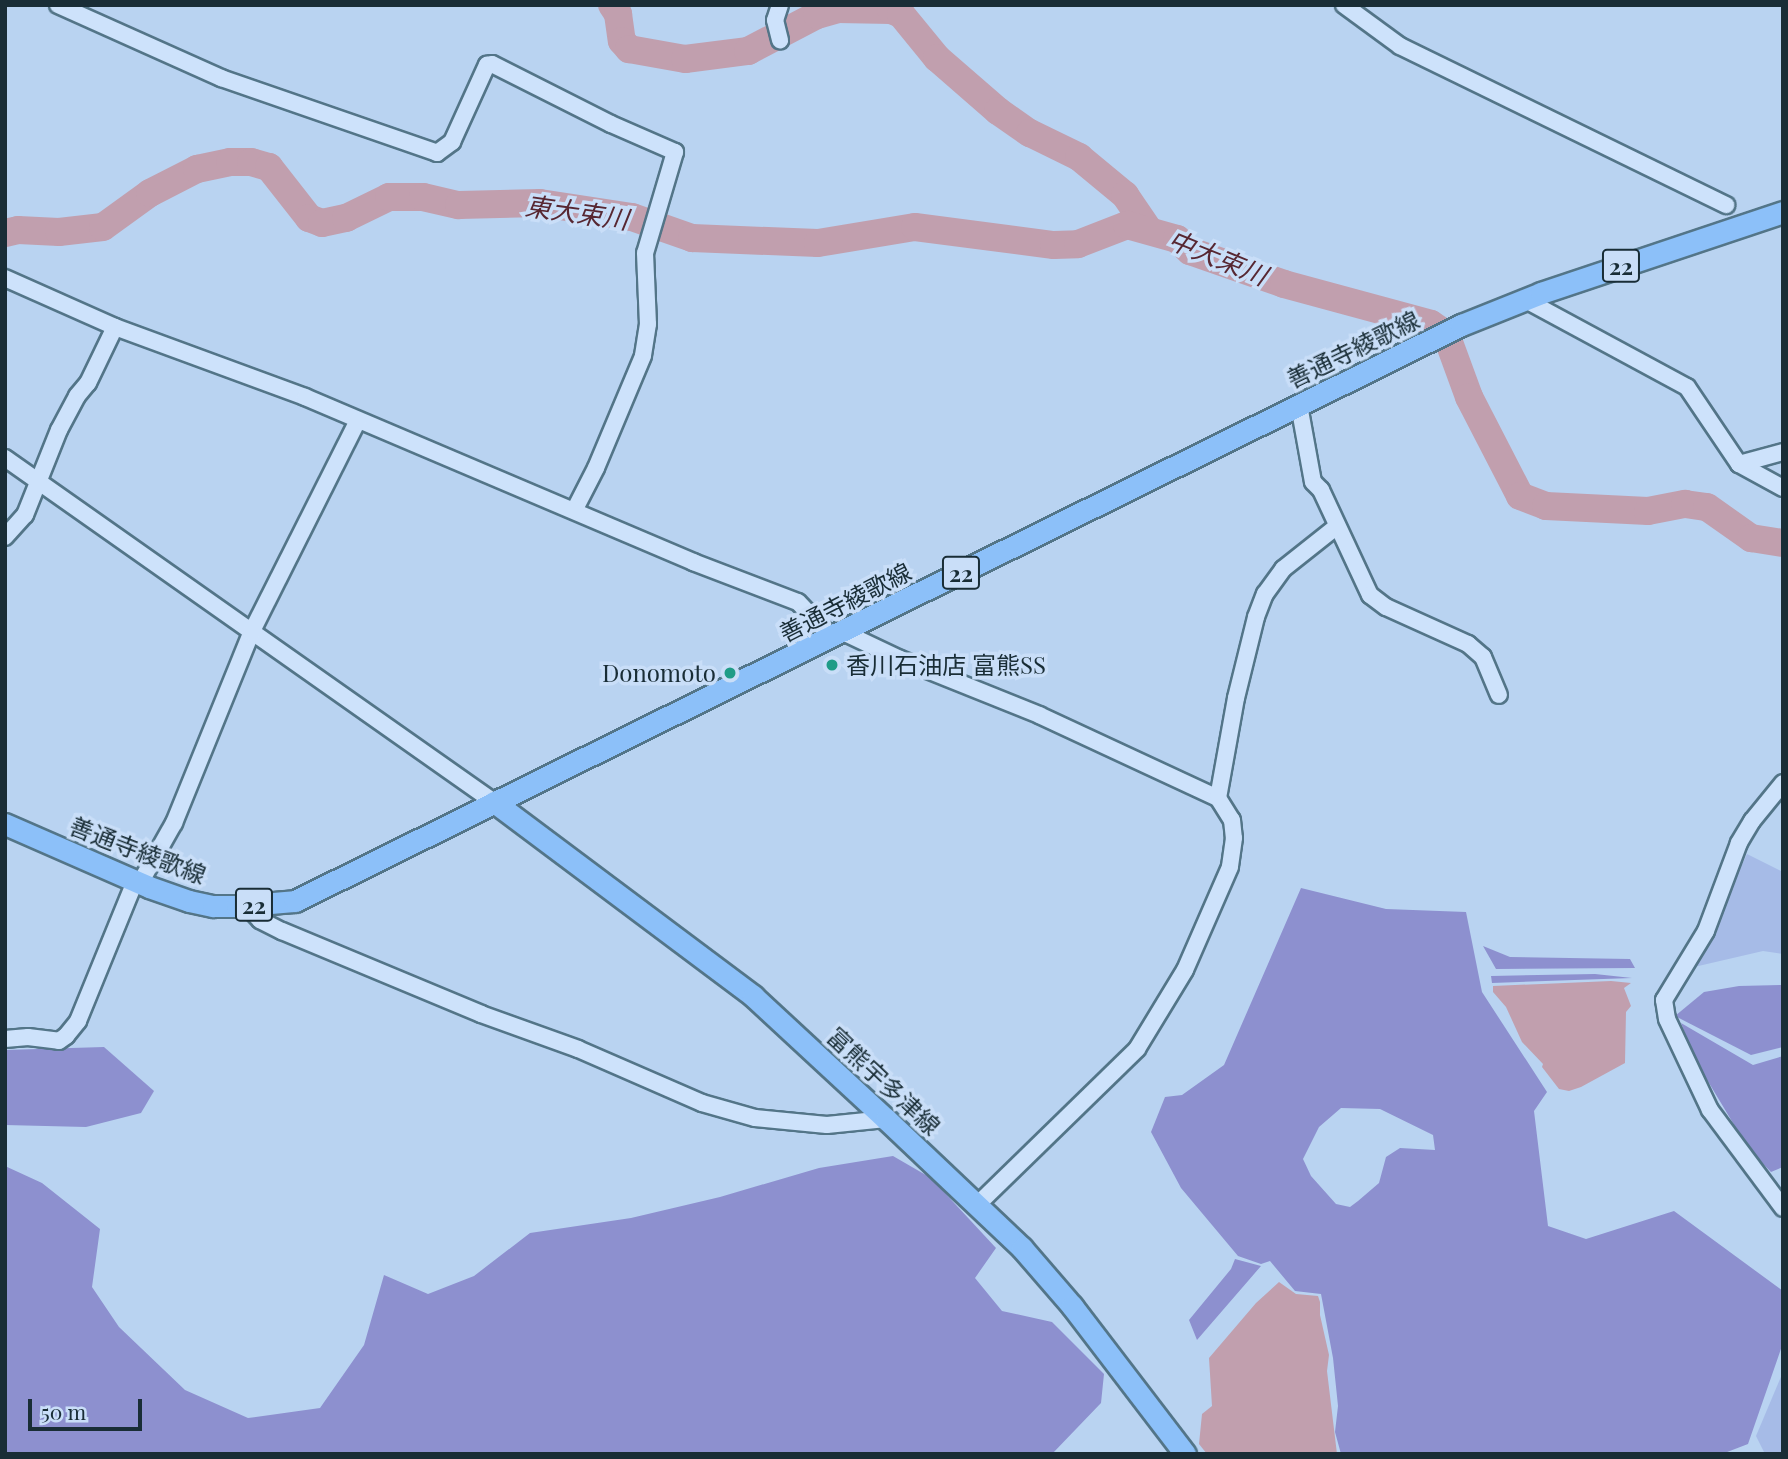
<!DOCTYPE html>
<meta charset="utf-8">
<style>
body{margin:0}
#map{position:relative;width:1788px;height:1459px;overflow:hidden;background:#b9d3f1;font-family:"Playfair Display","Noto Sans JP",serif}
div>[style]{position:absolute}
.farmland>*{inset:0;background:#a6bbe7}
.green>*{inset:0;background:#8d90cf}
.water>*{inset:0;background:#c19fae}
.river>*{height:28px;margin:-14px;padding:0 14px;transform-origin:14px;border-radius:14px;background:#c19fae}
.roads{filter:drop-shadow(2px 0 #537588) drop-shadow(-2px 0 #537588) drop-shadow(0 2px #537588) drop-shadow(0 -2px #537588)}
.minor>*{height:16px;margin:-8px;padding:0 8px;transform-origin:8px;border-radius:8px;background:#cde2fb}
.major>*{height:21px;margin:-10.5px;padding:0 10.5px;transform-origin:10.5px;border-radius:10.5px;background:#8cc0f9}
.dots>*{width:19px;height:19px;translate:-50% -50%;box-sizing:border-box;border:4px solid #c9def8;border-radius:50%}
span{translate:-50% -50%;white-space:nowrap;text-align:center;line-height:1.15;-webkit-text-stroke:7px #c9def8;paint-order:stroke}
.shield-label span{padding:2px 5px;background:#c9def8;border:2px solid;border-radius:5px;-webkit-text-stroke-width:0}
.shield-label{font-size:23px;color:#192d36;font-weight:700}
.street-label{font-size:24px;color:#192d36}
.poi-label{font-size:24px;color:#192d36}
.left{translate:0 -50%;text-align:left}
.right{translate:-100% -50%;text-align:right}
.water-label{font-size:26px;color:#572732;font-style:italic}
.frame{position:absolute;inset:0;border:7px solid #192d36;pointer-events:none}
.scale{position:absolute;left:28px;top:1399px;width:114px;height:32px;box-sizing:border-box;border:4px solid #192d36;border-top:0;padding-left:9px;font-size:21px;line-height:24px;white-space:nowrap;color:#192d36;-webkit-text-stroke:5px #c9def8;paint-order:stroke}
</style>
<div id="map">
<div class="farmland">
<div style="clip-path:polygon(1747px 854px,1783px 872px,1783px 954px,1763px 951px,1694px 967px)"></div>
<div style="clip-path:polygon(1783px 1372px,1783px 1454px,1765px 1454px,1756px 1436px)"></div>
</div>
<div class="green">
<div style="clip-path:polygon(evenodd,1301px 888px,1386px 909px,1466px 912px,1482px 992px,1547px 1092px,1534px 1111px,1548px 1226px,1586px 1239px,1674px 1211px,1783px 1291px,1783px 1343px,1748px 1444px,1722px 1454px,1341px 1454px,1335px 1432px,1338px 1406px,1333px 1358px,1321px 1294px,1295px 1291px,1270px 1261px,1261px 1264px,1238px 1256px,1181px 1188px,1151px 1132px,1165px 1097px,1182px 1095px,1224px 1065px,1301px 888px,1341px 1108px,1380px 1109px,1433px 1135px,1435px 1150px,1400px 1148px,1386px 1157px,1379px 1183px,1358px 1201px,1350px 1207px,1336px 1204px,1311px 1176px,1303px 1159px,1319px 1127px,1341px 1108px)"></div>
<div style="clip-path:polygon(1483px 946px,1510px 957px,1630px 959px,1635px 968px,1496px 969px)"></div>
<div style="clip-path:polygon(1595px 974px,1632px 978px,1492px 983px,1491px 976px)"></div>
<div style="clip-path:polygon(1783px 985px,1783px 1047px,1751px 1055px,1675px 1016px,1704px 992px,1739px 986px)"></div>
<div style="clip-path:polygon(1681px 1023px,1753px 1065px,1783px 1056px,1783px 1167px,1771px 1172px,1748px 1148px,1697px 1063px)"></div>
<div style="clip-path:polygon(104px 1047px,154px 1091px,141px 1113px,86px 1127px,5px 1125px,5px 1050px)"></div>
<div style="clip-path:polygon(893px 1156px,931px 1178px,996px 1248px,975px 1278px,1002px 1311px,1052px 1322px,1104px 1374px,1101px 1403px,1052px 1454px,5px 1454px,5px 1166px,42px 1183px,100px 1229px,92px 1287px,119px 1327px,185px 1390px,248px 1418px,320px 1408px,364px 1345px,384px 1275px,428px 1294px,474px 1276px,530px 1233px,631px 1218px,720px 1197px,819px 1168px)"></div>
<div style="clip-path:polygon(1235px 1259px,1261px 1266px,1197px 1340px,1189px 1320px,1231px 1269px)"></div>
</div>
<div class="water">
<div style="clip-path:polygon(1611px 981px,1631px 983px,1624px 988px,1631px 1006px,1626px 1012px,1625px 1063px,1581px 1087px,1569px 1091px,1559px 1089px,1542px 1067px,1543px 1064px,1522px 1042px,1506px 1007px,1493px 992px,1493px 986px)"></div>
<div style="clip-path:polygon(1279px 1282px,1296px 1294px,1318px 1296px,1320px 1302px,1320px 1315px,1329px 1355px,1327px 1371px,1337px 1454px,1207px 1454px,1199px 1444px,1202px 1414px,1212px 1406px,1209px 1358px,1256px 1303px)"></div>
</div>
<div class="river">
<div style="left:612px;top:5px;width:11px;rotate:56deg"></div>
<div style="left:618px;top:14px;width:27px;rotate:82deg"></div>
<div style="left:622px;top:41px;width:11px;rotate:49deg"></div>
<div style="left:629px;top:49px;width:57px;rotate:10.1deg"></div>
<div style="left:685px;top:59px;width:64px;rotate:-7.2deg"></div>
<div style="left:748px;top:51px;width:78px;rotate:-27.6deg"></div>
<div style="left:817px;top:15px;width:22px;rotate:-16deg"></div>
<div style="left:838px;top:9px;width:53px;rotate:1.1deg"></div>
<div style="left:891px;top:10px;width:11px;rotate:22deg"></div>
<div style="left:901px;top:14px;width:57px;rotate:50.7deg"></div>
<div style="left:937px;top:58px;width:81px;rotate:41deg"></div>
<div style="left:998px;top:111px;width:39px;rotate:35deg"></div>
<div style="left:1030px;top:133px;width:55px;rotate:26.1deg"></div>
<div style="left:1079px;top:157px;width:60px;rotate:39.6deg"></div>
<div style="left:1125px;top:195px;width:41px;rotate:55.9deg"></div>
<div style="left:5px;top:233px;width:13px;rotate:-13deg"></div>
<div style="left:18px;top:230px;width:41px;rotate:2.8deg"></div>
<div style="left:59px;top:232px;width:44px;rotate:-6.5deg"></div>
<div style="left:103px;top:227px;width:58px;rotate:-35.9deg"></div>
<div style="left:150px;top:193px;width:53px;rotate:-27.1deg"></div>
<div style="left:197px;top:169px;width:34px;rotate:-12deg"></div>
<div style="left:230px;top:162px;width:21px"></div>
<div style="left:251px;top:162px;width:19px;rotate:16deg"></div>
<div style="left:269px;top:167px;width:65px;rotate:51.9deg"></div>
<div style="left:309px;top:218px;width:14px;rotate:21deg"></div>
<div style="left:322px;top:223px;width:25px;rotate:-12deg"></div>
<div style="left:346px;top:218px;width:48px;rotate:-26deg"></div>
<div style="left:389px;top:197px;width:34px"></div>
<div style="left:423px;top:197px;width:37px;rotate:13deg"></div>
<div style="left:459px;top:205px;width:81px;rotate:-1.4deg"></div>
<div style="left:540px;top:203px;width:93px;rotate:8.7deg"></div>
<div style="left:632px;top:217px;width:64px;rotate:19.3deg"></div>
<div style="left:692px;top:238px;width:126px;rotate:2.3deg"></div>
<div style="left:818px;top:243px;width:98px;rotate:-9.4deg"></div>
<div style="left:915px;top:227px;width:140px;rotate:7.4deg"></div>
<div style="left:1054px;top:245px;width:24px;rotate:-2deg"></div>
<div style="left:1078px;top:244px;width:53px;rotate:-21.2deg"></div>
<div style="left:1127px;top:225px;width:52px;rotate:15.6deg"></div>
<div style="left:1177px;top:239px;width:18px;rotate:43deg"></div>
<div style="left:1190px;top:251px;width:100px;rotate:19.3deg"></div>
<div style="left:1284px;top:284px;width:152px;rotate:15.2deg"></div>
<div style="left:1431px;top:324px;width:18px;rotate:34deg"></div>
<div style="left:1446px;top:334px;width:67px;rotate:69.9deg"></div>
<div style="left:1469px;top:397px;width:111px;rotate:62.7deg"></div>
<div style="left:1520px;top:496px;width:28px;rotate:21deg"></div>
<div style="left:1546px;top:506px;width:102px;rotate:2.8deg"></div>
<div style="left:1648px;top:511px;width:38px;rotate:-11deg"></div>
<div style="left:1685px;top:504px;width:22px;rotate:8deg"></div>
<div style="left:1707px;top:507px;width:54px;rotate:35.2deg"></div>
<div style="left:1751px;top:538px;width:32px;rotate:9deg"></div>
</div>
<div class="roads">
<div class="minor">
<div style="left:58px;top:5px;width:179px;rotate:24.1deg"></div>
<div style="left:221px;top:78px;width:229px;rotate:19.1deg"></div>
<div style="left:437px;top:153px;width:19px;rotate:-36deg"></div>
<div style="left:452px;top:142px;width:85px;rotate:-65.6deg"></div>
<div style="left:487px;top:65px;width:5px;rotate:-11deg"></div>
<div style="left:492px;top:64px;width:133px;rotate:26.8deg"></div>
<div style="left:611px;top:124px;width:70px;rotate:23.6deg"></div>
<div style="left:675px;top:152px;width:105px;rotate:106.5deg"></div>
<div style="left:645px;top:253px;width:71px;rotate:87.6deg"></div>
<div style="left:648px;top:324px;width:32px;rotate:99deg"></div>
<div style="left:643px;top:356px;width:121px;rotate:112.8deg"></div>
<div style="left:596px;top:468px;width:48px;rotate:117.1deg"></div>
<div style="left:780px;top:5px;width:16px;rotate:108deg"></div>
<div style="left:775px;top:20px;width:21px;rotate:76deg"></div>
<div style="left:1344px;top:5px;width:69px;rotate:36.2deg"></div>
<div style="left:1400px;top:46px;width:363px;rotate:26deg"></div>
<div style="left:5px;top:278px;width:120px;rotate:24deg"></div>
<div style="left:115px;top:327px;width:202px;rotate:20.2deg"></div>
<div style="left:305px;top:397px;width:422px;rotate:23deg"></div>
<div style="left:693px;top:562px;width:112px;rotate:20.9deg"></div>
<div style="left:798px;top:602px;width:50px;rotate:46.6deg"></div>
<div style="left:1524px;top:299px;width:185px;rotate:28.4deg"></div>
<div style="left:1687px;top:387px;width:93px;rotate:56deg"></div>
<div style="left:1739px;top:464px;width:50px;rotate:28.6deg"></div>
<div style="left:1299px;top:405px;width:78px;rotate:79.7deg"></div>
<div style="left:1313px;top:482px;width:11px;rotate:45deg"></div>
<div style="left:1321px;top:490px;width:116px;rotate:65deg"></div>
<div style="left:1370px;top:595px;width:20px;rotate:37deg"></div>
<div style="left:1386px;top:607px;width:90px;rotate:24.3deg"></div>
<div style="left:1468px;top:644px;width:20px;rotate:41deg"></div>
<div style="left:1483px;top:657px;width:41px;rotate:67.2deg"></div>
<div style="left:5px;top:458px;width:598px;rotate:35.13deg"></div>
<div style="left:1739px;top:464px;width:46px;rotate:-15.3deg"></div>
<div style="left:5px;top:537px;width:30px;rotate:-48deg"></div>
<div style="left:25px;top:515px;width:92px;rotate:-68.2deg"></div>
<div style="left:59px;top:430px;width:38px;rotate:-62deg"></div>
<div style="left:77px;top:396px;width:17px;rotate:-50deg"></div>
<div style="left:88px;top:383px;width:62px;rotate:-64.3deg"></div>
<div style="left:843px;top:632px;width:63px;rotate:25.3deg"></div>
<div style="left:900px;top:659px;width:150px;rotate:21.9deg"></div>
<div style="left:1039px;top:715px;width:197px;rotate:24.9deg"></div>
<div style="left:1218px;top:798px;width:26px;rotate:58deg"></div>
<div style="left:1232px;top:820px;width:18px;rotate:84deg"></div>
<div style="left:1234px;top:838px;width:29px;rotate:98deg"></div>
<div style="left:1230px;top:867px;width:112px;rotate:113.6deg"></div>
<div style="left:1185px;top:970px;width:92px;rotate:121.3deg"></div>
<div style="left:1137px;top:1049px;width:223px;rotate:135.7deg"></div>
<div style="left:1783px;top:783px;width:49px;rotate:129.2deg"></div>
<div style="left:1752px;top:821px;width:26px;rotate:121deg"></div>
<div style="left:1739px;top:843px;width:94px;rotate:110.6deg"></div>
<div style="left:1706px;top:931px;width:81px;rotate:121.3deg"></div>
<div style="left:1664px;top:1000px;width:19px;rotate:81deg"></div>
<div style="left:1667px;top:1019px;width:101px;rotate:64.7deg"></div>
<div style="left:1710px;top:1110px;width:122px;rotate:53.3deg"></div>
<div style="left:1218px;top:798px;width:102px;rotate:-79.8deg"></div>
<div style="left:1236px;top:698px;width:83px;rotate:-76.1deg"></div>
<div style="left:1256px;top:617px;width:25px;rotate:-69deg"></div>
<div style="left:1265px;top:594px;width:31px;rotate:-54deg"></div>
<div style="left:1283px;top:569px;width:68px;rotate:-38.4deg"></div>
<div style="left:140px;top:883px;width:69px;rotate:-60.5deg"></div>
<div style="left:174px;top:823px;width:205px;rotate:-67.9deg"></div>
<div style="left:251px;top:633px;width:238px;rotate:-63.3deg"></div>
<div style="left:246px;top:905px;width:21px;rotate:47deg"></div>
<div style="left:260px;top:920px;width:25px;rotate:27deg"></div>
<div style="left:282px;top:931px;width:216px;rotate:22.6deg"></div>
<div style="left:481px;top:1014px;width:103px;rotate:19.8deg"></div>
<div style="left:578px;top:1049px;width:135px;rotate:23.5deg"></div>
<div style="left:702px;top:1103px;width:55px;rotate:15.8deg"></div>
<div style="left:755px;top:1118px;width:72px;rotate:5.6deg"></div>
<div style="left:827px;top:1125px;width:59px;rotate:-5.8deg"></div>
<div style="left:5px;top:1039px;width:23px;rotate:-5deg"></div>
<div style="left:28px;top:1037px;width:31px;rotate:7deg"></div>
<div style="left:59px;top:1041px;width:9px;rotate:-36deg"></div>
<div style="left:66px;top:1036px;width:19px;rotate:-51deg"></div>
<div style="left:78px;top:1021px;width:151px;rotate:-67.8deg"></div>
</div>
<div class="major">
<div style="left:494px;top:802px;width:324px;rotate:36.8deg"></div>
<div style="left:753px;top:996px;width:181px;rotate:42.8deg"></div>
<div style="left:886px;top:1119px;width:187px;rotate:43.5deg"></div>
<div style="left:1022px;top:1248px;width:77px;rotate:49.2deg"></div>
<div style="left:1072px;top:1306px;width:186px;rotate:52.6deg"></div>
<div style="left:5px;top:824px;width:157px;rotate:23.6deg"></div>
<div style="left:149px;top:887px;width:42px;rotate:19.3deg"></div>
<div style="left:189px;top:901px;width:25px;rotate:12deg"></div>
<div style="left:213px;top:906px;width:24px"></div>
<div style="left:237px;top:906px;width:58px;rotate:-4.9deg"></div>
<div style="left:295px;top:901px;width:1301px;rotate:-26.29deg"></div>
<div style="left:1461px;top:325px;width:86px;rotate:-21.8deg"></div>
<div style="left:1541px;top:293px;width:255px;rotate:-18.5deg"></div>
</div>
</div>
<div class="dots">
<div style="left:832px;top:665px;background:#1f9c87"></div>
<div style="left:730px;top:673px;background:#1f9c87"></div>
</div>
<div class="shield-label">
<span style="left:1621px;top:266px">22</span>
<span style="left:961px;top:573px">22</span>
<span style="left:254px;top:905px">22</span>
</div>
<div class="street-label">
<span style="left:1353px;top:349px;rotate:-26deg">善通寺綾歌線</span>
<span style="left:845px;top:602px;rotate:-27deg">善通寺綾歌線</span>
<span style="left:138px;top:850px;rotate:21deg">善通寺綾歌線</span>
<span style="left:884px;top:1081px;rotate:43deg">富熊宇多津線</span>
</div>
<div class="poi-label">
<span class="left" style="left:846px;top:665px">香川石油店 富熊SS</span>
<span class="right" style="left:716px;top:673px">Donomoto</span>
</div>
<div class="water-label">
<span style="left:577px;top:212px;rotate:8deg">東大束川</span>
<span style="left:1218px;top:257px;rotate:22deg">中大束川</span>
</div>
<div class="frame"></div>
<div class="scale">50 m</div>
</div>
